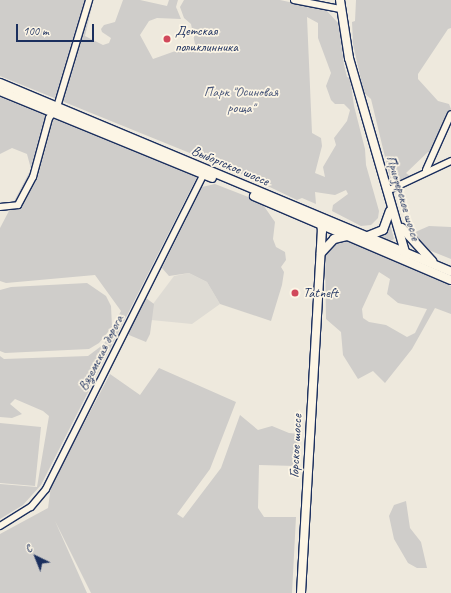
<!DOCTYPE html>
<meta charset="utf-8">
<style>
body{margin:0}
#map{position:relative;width:451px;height:593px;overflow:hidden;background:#eee9dd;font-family:Caveat,sans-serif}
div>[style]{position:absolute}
.built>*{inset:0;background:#dedbd4}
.green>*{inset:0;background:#cfcdca}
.roads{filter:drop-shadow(1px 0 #1b2f5e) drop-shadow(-1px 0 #1b2f5e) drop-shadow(0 1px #1b2f5e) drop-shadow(0 -1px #1b2f5e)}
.minor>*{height:6px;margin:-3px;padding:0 3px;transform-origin:3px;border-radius:3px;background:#fcf5e5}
.major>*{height:8px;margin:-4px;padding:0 4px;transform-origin:4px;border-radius:4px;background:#fcf5e5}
.dots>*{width:11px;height:11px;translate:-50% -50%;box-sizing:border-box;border:2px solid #fcf5e5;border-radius:50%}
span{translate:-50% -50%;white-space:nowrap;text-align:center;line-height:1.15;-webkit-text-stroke:3.5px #fcf5e5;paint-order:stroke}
.poi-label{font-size:14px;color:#1b2f5e}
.left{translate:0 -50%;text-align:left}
.park-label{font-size:14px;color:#485679}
.street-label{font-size:14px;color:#1b2f5e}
.north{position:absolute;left:16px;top:537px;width:40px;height:40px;-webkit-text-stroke:3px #fcf5e5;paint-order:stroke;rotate:317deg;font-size:11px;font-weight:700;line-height:16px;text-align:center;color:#1b2f5e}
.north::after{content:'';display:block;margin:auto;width:14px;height:18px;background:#1b2f5e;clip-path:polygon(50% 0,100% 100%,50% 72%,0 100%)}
.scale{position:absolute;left:16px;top:24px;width:78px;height:18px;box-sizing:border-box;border:2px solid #1b2f5e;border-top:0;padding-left:5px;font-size:12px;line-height:14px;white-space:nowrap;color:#1b2f5e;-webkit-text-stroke:3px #fcf5e5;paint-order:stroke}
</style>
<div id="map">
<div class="built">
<div style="clip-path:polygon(189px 273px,207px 282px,220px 304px,192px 324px,151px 320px,153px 304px,174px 276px)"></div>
</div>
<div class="green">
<div style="clip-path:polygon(evenodd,0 0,87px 0,92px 6px,85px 36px,103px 45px,109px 43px,111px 38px,102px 32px,101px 29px,104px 25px,115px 22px,123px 0,140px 0,167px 6px,169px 0,178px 0,176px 7px,181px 19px,157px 18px,149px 21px,140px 35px,153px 59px,195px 44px,191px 24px,184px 18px,180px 7px,184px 0,280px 0,326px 10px,339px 24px,344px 65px,347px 77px,350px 78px,354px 106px,365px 149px,366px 165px,379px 211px,378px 218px,371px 225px,361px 226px,332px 211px,333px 205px,348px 194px,346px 190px,335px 195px,315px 192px,316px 204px,302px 198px,297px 200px,249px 177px,0 76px,0 0,307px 17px,318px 23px,318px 38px,331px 73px,326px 86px,331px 100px,335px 104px,344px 104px,350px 110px,347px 121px,334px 138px,336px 145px,323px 167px,325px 177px,315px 173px,322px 146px,321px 138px,312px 133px,307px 17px)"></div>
<div style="clip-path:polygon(356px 0,451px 0,451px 28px,448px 29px,418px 74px,418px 79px,438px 101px,449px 104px,451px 109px,432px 155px,428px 152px,406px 173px,410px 176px,392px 186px,371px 99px,364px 93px,353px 44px,352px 22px,355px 21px)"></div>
<div style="clip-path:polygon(0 97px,197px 177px,41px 485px,23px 505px,0 519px,0 484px,37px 487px,49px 416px,43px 411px,15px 399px,10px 404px,22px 414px,12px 418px,0 417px,0 356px,4px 359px,88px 356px,104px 344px,121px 311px,95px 275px,6px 283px,0 281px,0 228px,31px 169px,27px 154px,12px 148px,0 154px)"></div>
<div style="clip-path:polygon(215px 184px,261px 202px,275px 222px,273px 239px,276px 247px,285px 252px,286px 260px,281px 267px,284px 272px,282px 285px,271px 321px,220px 304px,207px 282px,189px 273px,169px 276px,162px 268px,202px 187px)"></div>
<div style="clip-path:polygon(390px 224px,394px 239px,390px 241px,379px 236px)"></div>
<div style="clip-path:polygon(429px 226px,451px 227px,451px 259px,426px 249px,413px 233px)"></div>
<div style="clip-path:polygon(evenodd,343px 239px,451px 286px,451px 314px,435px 308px,412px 349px,385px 383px,373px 371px,358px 379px,343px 355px,341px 332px,326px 319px,325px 254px,328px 246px,343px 239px,379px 272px,390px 279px,387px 294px,398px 303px,427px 309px,415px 333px,407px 337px,386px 325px,369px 322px,363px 318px,362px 309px,379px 272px)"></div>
<div style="clip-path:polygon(87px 283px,106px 296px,111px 306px,112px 327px,99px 343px,89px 349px,5px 353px,0 351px,0 290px,11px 287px)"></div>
<div style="clip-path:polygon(146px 298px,154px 304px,150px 334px,146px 342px,129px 335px,128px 330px)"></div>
<div style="clip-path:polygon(159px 368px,236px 402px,210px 469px,177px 514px,183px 518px,221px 468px,240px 415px,258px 430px,272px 426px,289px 433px,300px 434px,296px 466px,259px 465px,258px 508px,264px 517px,296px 517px,292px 593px,91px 593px,55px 521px,87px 593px,0 593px,0 534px,48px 508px,51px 486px,110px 374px,140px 395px)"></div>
<div style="clip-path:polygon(0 423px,41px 427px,35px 486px,0 483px)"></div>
<div style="clip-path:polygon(406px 501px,410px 528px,421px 542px,427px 568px,417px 568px,408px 563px,394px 539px,389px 516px,394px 505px)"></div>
</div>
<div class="roads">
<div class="minor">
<div style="left:294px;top:0;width:47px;rotate:11.1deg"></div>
<div style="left:57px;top:107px;width:112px;rotate:-73.3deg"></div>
<div style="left:426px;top:170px;width:61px;rotate:-65.9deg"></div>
<div style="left:387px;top:191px;width:71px;rotate:-25.1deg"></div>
<div style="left:0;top:207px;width:18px;rotate:-6deg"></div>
<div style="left:18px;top:205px;width:32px;rotate:-62deg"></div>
<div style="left:33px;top:177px;width:61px;rotate:-74.8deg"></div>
<div style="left:49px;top:118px;width:6px;rotate:-51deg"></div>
<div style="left:0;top:526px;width:36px;rotate:-32deg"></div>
<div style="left:31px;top:507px;width:23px;rotate:-50deg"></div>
<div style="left:46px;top:489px;width:351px;rotate:-63.4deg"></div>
</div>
<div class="major">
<div style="left:340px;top:0;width:59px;rotate:81.2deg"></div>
<div style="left:349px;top:58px;width:206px;rotate:73.9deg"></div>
<div style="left:0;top:83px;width:489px;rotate:22.7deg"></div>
<div style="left:0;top:91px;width:229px;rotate:22.3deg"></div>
<div style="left:254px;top:196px;width:214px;rotate:23.1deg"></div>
<div style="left:402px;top:228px;width:45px;rotate:47.7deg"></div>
<div style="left:368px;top:236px;width:16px;rotate:-22deg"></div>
<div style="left:383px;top:230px;width:20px;rotate:-70deg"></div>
<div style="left:321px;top:253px;width:19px;rotate:-47deg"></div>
<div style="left:334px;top:239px;width:13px;rotate:-13deg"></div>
<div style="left:301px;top:593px;width:363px;rotate:-86.7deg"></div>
<div style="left:322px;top:231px;width:10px;rotate:-96deg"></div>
</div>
</div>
<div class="dots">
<div style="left:167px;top:39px;background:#d1495b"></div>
<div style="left:295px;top:293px;background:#d1495b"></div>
</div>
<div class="poi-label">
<span class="left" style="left:175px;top:39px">Детская<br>поликлинника</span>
<span class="left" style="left:303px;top:293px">Tatneft</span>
</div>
<div class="park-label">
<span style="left:241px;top:100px">Парк "Осиновая<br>роща"</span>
</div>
<div class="street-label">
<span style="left:230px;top:166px;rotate:23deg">Выборгское шоссе</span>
<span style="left:403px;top:198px;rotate:73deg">Приозерское шоссе</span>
<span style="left:101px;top:353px;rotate:-63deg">Вяземская дорога</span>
<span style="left:296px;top:446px;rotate:-87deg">Горское шоссе</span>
</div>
<div class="north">С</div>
<div class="scale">100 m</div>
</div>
